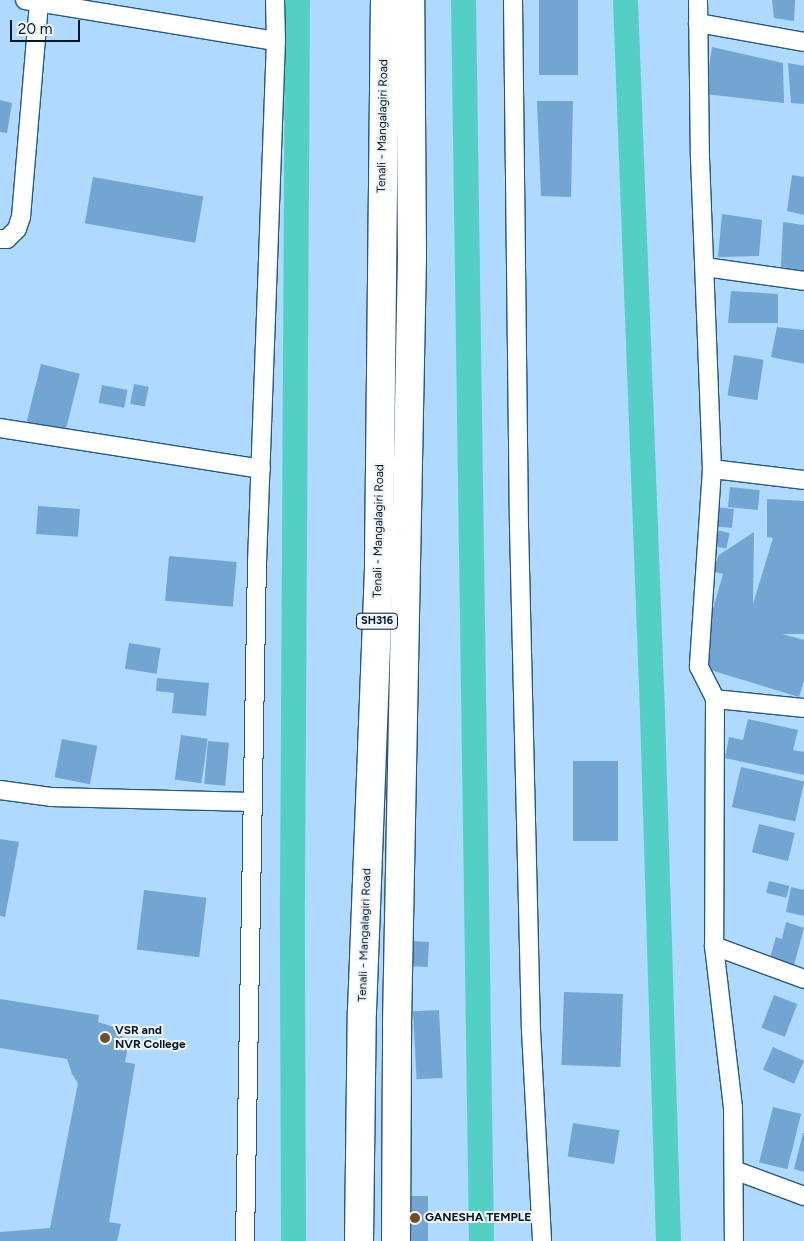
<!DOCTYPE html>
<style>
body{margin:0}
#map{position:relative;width:804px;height:1241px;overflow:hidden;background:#afd9ff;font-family:Figtree,sans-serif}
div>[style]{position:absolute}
.canal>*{height:25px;margin:-12.5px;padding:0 12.5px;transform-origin:12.5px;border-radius:12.5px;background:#53d0c3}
.building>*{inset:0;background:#72a5d1;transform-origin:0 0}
.roads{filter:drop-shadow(1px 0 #265881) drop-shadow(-1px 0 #265881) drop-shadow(0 1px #265881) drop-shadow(0 -1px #265881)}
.minor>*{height:18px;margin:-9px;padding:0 9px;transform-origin:9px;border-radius:9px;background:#fff}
.primary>*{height:28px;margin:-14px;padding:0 14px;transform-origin:14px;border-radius:14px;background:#fff}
.dots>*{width:14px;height:14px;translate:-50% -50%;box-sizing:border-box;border:2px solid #f0f5fa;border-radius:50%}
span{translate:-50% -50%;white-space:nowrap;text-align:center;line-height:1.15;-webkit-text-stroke:4px #f0f5fa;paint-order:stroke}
.shield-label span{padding:1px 4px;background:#f0f5fa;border:1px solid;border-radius:4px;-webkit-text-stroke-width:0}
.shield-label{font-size:11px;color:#031727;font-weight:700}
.street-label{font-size:12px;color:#031727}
.poi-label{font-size:12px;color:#031727;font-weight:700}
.left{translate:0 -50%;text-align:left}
.scale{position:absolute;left:10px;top:20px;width:70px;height:22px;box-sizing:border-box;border:2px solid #031727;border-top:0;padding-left:6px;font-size:15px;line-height:18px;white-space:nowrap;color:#031727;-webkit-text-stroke:4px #f0f5fa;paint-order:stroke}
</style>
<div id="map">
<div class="canal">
<div style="left:463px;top:0;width:1241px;rotate:89.17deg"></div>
<div style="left:625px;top:0;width:715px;rotate:87.83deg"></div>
<div style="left:652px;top:714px;width:527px;rotate:88.26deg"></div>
<div style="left:293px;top:1241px;width:344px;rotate:-90.2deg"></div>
<div style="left:292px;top:897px;width:897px;rotate:-89.68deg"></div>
</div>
<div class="building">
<div style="left:539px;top:0;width:39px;height:75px"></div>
<div style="clip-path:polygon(772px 0,795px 0,794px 21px,774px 18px)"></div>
<div style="clip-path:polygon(712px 47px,783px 63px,784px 103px,705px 94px)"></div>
<div style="clip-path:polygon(788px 63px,804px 66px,804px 104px,791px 103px)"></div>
<div style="clip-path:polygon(0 100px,12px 103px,7px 133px,0 132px)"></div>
<div style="clip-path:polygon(537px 101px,573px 101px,571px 197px,541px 196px)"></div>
<div style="clip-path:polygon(792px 175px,804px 177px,804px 215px,787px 211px)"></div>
<div style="left:93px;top:177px;width:112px;height:47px;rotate:10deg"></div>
<div style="clip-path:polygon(722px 214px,762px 220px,759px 256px,718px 257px)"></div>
<div style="clip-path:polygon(783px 222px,804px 225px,804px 271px,781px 267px)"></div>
<div style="clip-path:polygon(731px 291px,778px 294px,778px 323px,728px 323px)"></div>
<div style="clip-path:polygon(777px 327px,804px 330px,804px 364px,771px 357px)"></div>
<div style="left:734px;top:355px;width:30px;height:41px;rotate:9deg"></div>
<div style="left:41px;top:364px;width:40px;height:66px;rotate:14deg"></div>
<div style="left:134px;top:384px;width:15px;height:20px;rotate:11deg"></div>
<div style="left:102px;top:385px;width:26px;height:18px;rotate:11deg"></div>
<div style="left:730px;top:487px;width:30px;height:20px;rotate:6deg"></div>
<div style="clip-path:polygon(767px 499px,804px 501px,804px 634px,782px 634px,804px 640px,804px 681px,799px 697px,707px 669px,708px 626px,723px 574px,712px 571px,719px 555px,754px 532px,753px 604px,773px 538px,767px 537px)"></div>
<div style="left:38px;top:506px;width:42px;height:28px;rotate:4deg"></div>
<div style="left:715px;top:507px;width:19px;height:19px;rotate:6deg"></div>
<div style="left:716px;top:530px;width:14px;height:16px;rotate:12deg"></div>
<div style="left:169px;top:556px;width:68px;height:45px;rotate:5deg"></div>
<div style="left:129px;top:643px;width:32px;height:26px;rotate:9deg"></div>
<div style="clip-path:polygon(157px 678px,209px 683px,206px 716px,172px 713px,174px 693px,156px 691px)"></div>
<div style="clip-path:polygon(748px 719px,798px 730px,793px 750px,804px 752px,804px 775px,725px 758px,729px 737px,743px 740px)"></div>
<div style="left:181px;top:735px;width:27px;height:45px;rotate:8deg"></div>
<div style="left:62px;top:739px;width:36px;height:39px;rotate:11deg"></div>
<div style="left:208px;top:741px;width:21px;height:43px;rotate:5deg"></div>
<div style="left:573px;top:761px;width:45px;height:80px"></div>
<div style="left:741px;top:767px;width:65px;height:41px;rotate:13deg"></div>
<div style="left:759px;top:824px;width:37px;height:29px;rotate:14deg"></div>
<div style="clip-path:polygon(0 839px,19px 842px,5px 917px,0 916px)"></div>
<div style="left:769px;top:881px;width:21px;height:12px;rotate:14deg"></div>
<div style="clip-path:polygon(791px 887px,804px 890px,804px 916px,786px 912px)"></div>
<div style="left:144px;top:890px;width:63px;height:60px;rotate:7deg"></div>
<div style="clip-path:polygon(786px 922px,804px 928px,794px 965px,770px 958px,776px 937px,782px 939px)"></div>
<div style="left:410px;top:941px;width:19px;height:25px;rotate:3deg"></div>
<div style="left:564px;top:992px;width:59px;height:73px;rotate:2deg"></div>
<div style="left:774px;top:995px;width:25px;height:35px;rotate:21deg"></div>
<div style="clip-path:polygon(0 999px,99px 1015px,98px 1022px,120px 1029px,127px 1052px,125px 1062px,135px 1064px,109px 1222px,121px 1224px,117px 1241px,0 1241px,0 1232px,50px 1228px,78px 1083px,72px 1074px,67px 1059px,0 1048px)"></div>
<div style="left:439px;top:1010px;width:68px;height:26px;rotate:87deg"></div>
<div style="left:773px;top:1047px;width:34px;height:25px;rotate:24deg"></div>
<div style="left:773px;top:1107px;width:29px;height:57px;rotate:14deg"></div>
<div style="left:573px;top:1123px;width:47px;height:34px;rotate:9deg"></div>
<div style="clip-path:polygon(803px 1133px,804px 1133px,804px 1172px,794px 1169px)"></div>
<div style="left:402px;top:1196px;width:26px;height:45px"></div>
</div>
<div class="roads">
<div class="minor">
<div style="left:25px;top:0;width:254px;rotate:9.3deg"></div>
<div style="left:513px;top:0;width:526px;rotate:89.35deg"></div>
<div style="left:519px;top:526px;width:504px;rotate:88.64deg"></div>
<div style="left:531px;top:1030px;width:211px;rotate:87deg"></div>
<div style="left:698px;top:0;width:158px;rotate:89.3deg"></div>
<div style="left:700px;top:158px;width:311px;rotate:87.8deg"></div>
<div style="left:712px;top:469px;width:198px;rotate:93.8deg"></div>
<div style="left:699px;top:667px;width:36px;rotate:63deg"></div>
<div style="left:715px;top:699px;width:247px;rotate:90.2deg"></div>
<div style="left:714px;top:946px;width:163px;rotate:83.3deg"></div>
<div style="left:733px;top:1108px;width:133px;rotate:89.6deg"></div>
<div style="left:698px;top:23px;width:108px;rotate:10.2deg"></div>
<div style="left:0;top:239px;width:7px"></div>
<div style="left:7px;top:239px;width:14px;rotate:-45deg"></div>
<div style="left:17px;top:229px;width:13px;rotate:-72deg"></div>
<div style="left:21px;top:217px;width:216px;rotate:-85.2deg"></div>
<div style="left:705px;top:267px;width:100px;rotate:8deg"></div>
<div style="left:0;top:428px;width:264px;rotate:8.9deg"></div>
<div style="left:712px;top:469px;width:93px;rotate:6.8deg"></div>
<div style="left:715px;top:699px;width:89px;rotate:5.8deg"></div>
<div style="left:0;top:790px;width:51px;rotate:7.8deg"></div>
<div style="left:51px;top:797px;width:202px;rotate:1.4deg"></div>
<div style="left:714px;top:946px;width:96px;rotate:20.1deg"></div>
<div style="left:734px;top:1170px;width:75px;rotate:20.4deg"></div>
<div style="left:245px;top:1241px;width:678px;rotate:-88.99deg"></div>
<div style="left:257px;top:563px;width:522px;rotate:-87.92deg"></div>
<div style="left:276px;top:41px;width:41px;rotate:-91.4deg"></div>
</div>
<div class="primary">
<div style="left:359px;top:1241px;width:230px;rotate:-89.3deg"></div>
<div style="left:362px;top:1011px;width:450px;rotate:-87.8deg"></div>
<div style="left:379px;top:561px;width:561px;rotate:-89.39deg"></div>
<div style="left:396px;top:1241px;width:217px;rotate:-89.7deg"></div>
<div style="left:397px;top:1024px;width:767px;rotate:-88.88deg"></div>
<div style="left:412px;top:257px;width:257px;rotate:-90.4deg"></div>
</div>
</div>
<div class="dots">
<div style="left:105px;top:1038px;background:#714d27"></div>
<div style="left:415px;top:1218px;background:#714d27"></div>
</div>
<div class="shield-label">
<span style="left:377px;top:621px">SH316</span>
</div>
<div class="street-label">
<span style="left:383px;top:126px;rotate:-89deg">Tenali - Mangalagiri Road</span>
<span style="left:379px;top:531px;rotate:-89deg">Tenali - Mangalagiri Road</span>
<span style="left:365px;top:935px;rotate:-88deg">Tenali - Mangalagiri Road</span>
</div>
<div class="poi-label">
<span class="left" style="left:115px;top:1038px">VSR and<br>NVR College</span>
<span class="left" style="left:425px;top:1218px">GANESHA TEMPLE</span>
</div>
<div class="scale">20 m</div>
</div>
